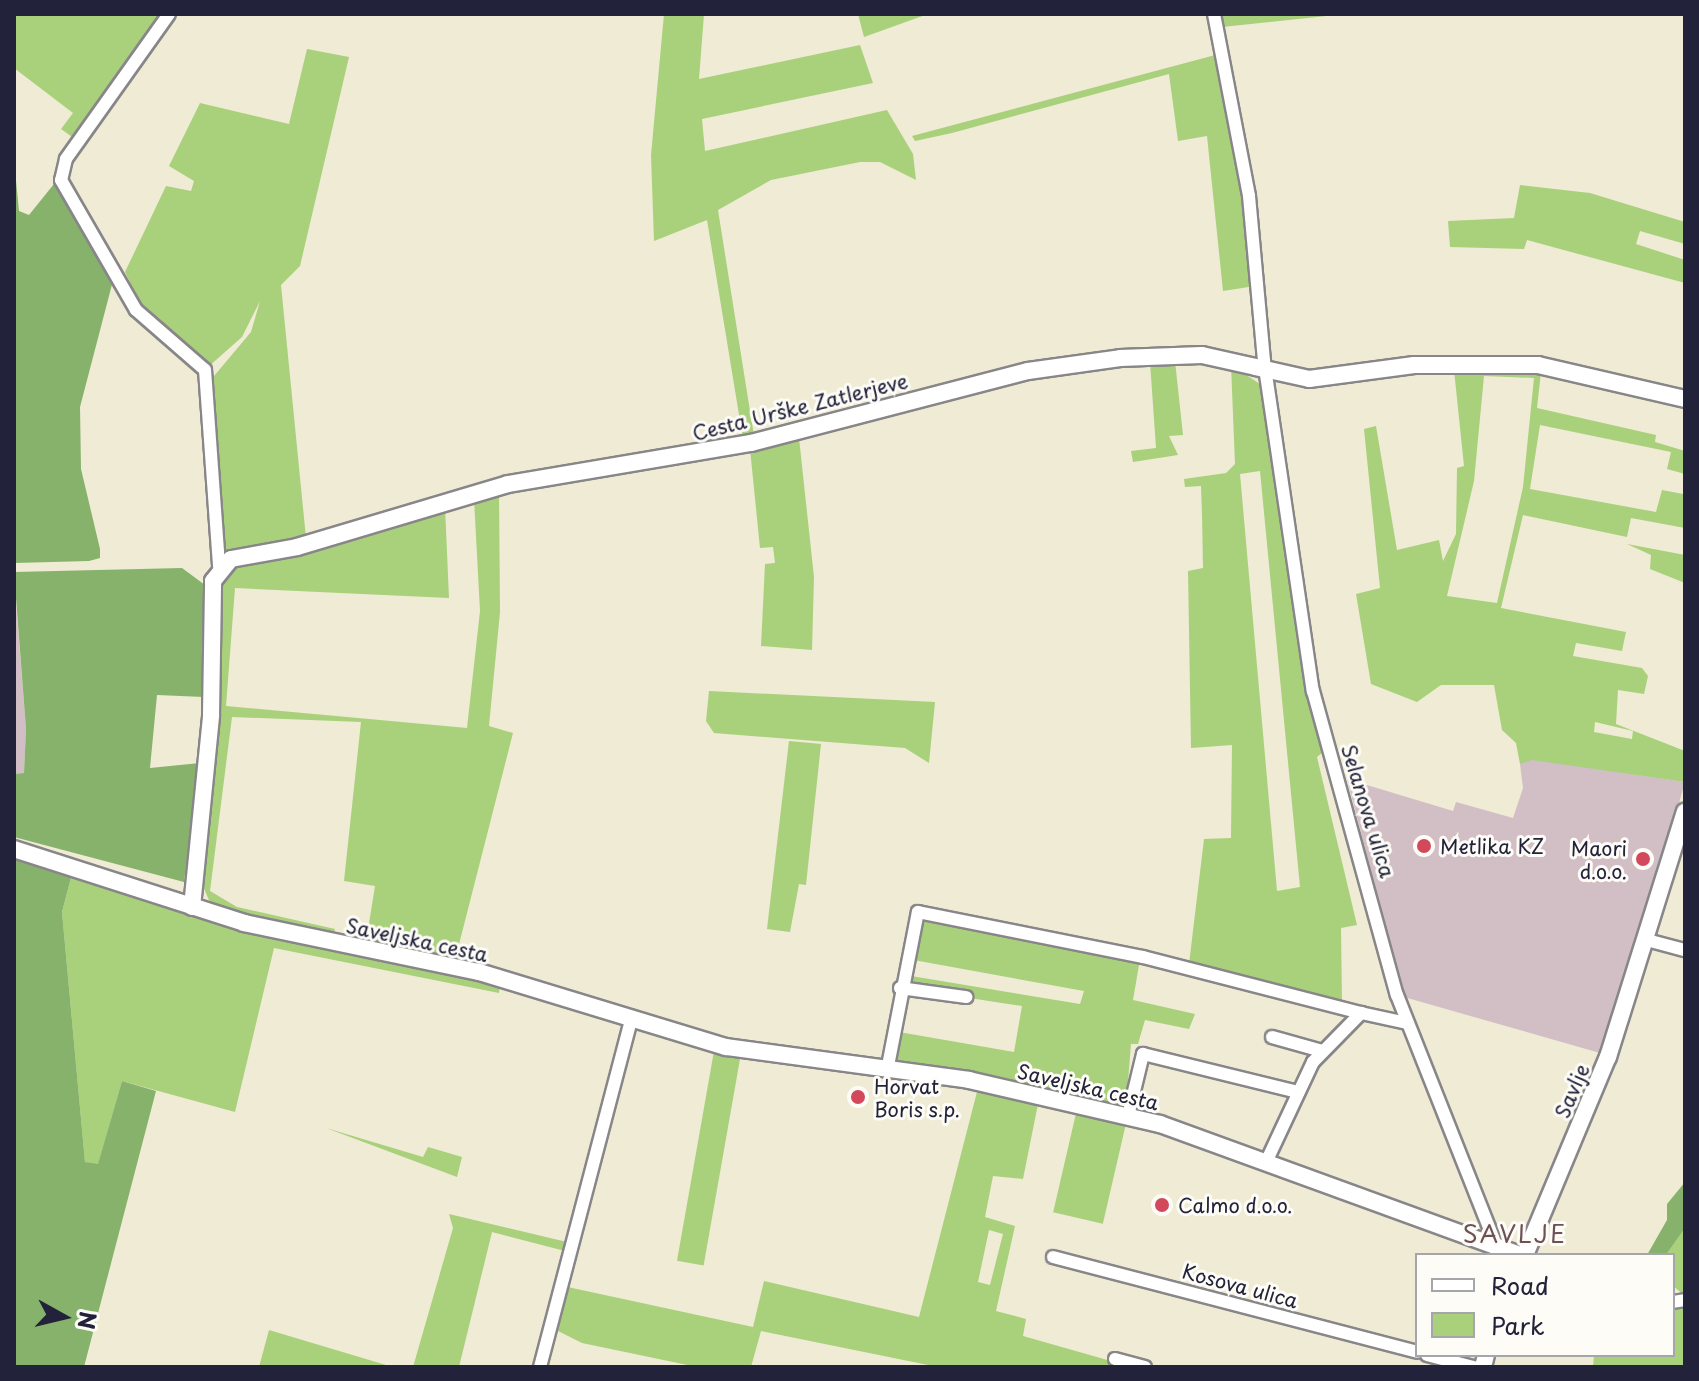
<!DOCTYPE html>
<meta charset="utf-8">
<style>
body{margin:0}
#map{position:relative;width:1699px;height:1381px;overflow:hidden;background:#efebd4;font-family:"Playpen Sans",sans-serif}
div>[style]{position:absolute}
.industrial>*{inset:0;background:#d2bec5}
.green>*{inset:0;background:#a9d07b;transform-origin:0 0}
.forest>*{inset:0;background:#86b26b}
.roads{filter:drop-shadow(2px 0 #888688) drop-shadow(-2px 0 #888688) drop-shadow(0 2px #888688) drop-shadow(0 -2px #888688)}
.street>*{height:12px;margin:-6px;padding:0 6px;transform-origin:6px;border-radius:6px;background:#fff}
.secondary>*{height:16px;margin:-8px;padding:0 8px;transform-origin:8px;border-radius:8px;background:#fff}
.dots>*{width:22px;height:22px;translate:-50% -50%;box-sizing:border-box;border:4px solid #fdfcf7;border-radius:50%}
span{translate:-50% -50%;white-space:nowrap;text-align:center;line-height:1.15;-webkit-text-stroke:6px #fdfcf7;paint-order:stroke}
.street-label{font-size:20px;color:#22223b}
.poi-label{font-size:20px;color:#22223b}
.left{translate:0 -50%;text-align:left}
.right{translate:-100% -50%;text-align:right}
.quarter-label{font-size:24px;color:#6d5157;letter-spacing:2px}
.frame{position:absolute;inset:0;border:16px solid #22223b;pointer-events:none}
.legend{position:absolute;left:1415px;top:1253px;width:260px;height:104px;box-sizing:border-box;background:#fdfcf7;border:2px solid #a5a5ac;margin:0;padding:10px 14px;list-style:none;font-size:24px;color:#22223b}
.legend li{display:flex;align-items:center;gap:16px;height:40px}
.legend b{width:40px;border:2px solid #a5a5ac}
.north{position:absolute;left:24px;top:1277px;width:80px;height:80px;-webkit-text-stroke:6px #fdfcf7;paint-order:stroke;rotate:98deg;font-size:22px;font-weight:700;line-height:32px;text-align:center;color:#22223b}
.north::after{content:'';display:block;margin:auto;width:28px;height:36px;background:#22223b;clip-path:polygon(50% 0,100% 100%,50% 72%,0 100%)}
</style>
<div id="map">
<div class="industrial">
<div style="clip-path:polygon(14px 578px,26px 729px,24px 773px,14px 774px)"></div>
<div style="clip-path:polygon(1532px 759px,1685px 782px,1607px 1055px,1404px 997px,1347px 779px,1453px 811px,1456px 802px,1513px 818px,1523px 788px,1520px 764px)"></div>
</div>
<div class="green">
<div style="clip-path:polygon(14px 14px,164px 14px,75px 139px,61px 129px,73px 113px,14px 68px)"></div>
<div style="clip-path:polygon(664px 14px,704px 14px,699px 79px,860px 45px,873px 83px,702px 119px,705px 151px,887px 110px,913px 154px,916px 180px,880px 162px,860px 162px,771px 180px,718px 210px,754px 436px,743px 439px,707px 220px,654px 241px,651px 155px)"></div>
<div style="clip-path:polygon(858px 14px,928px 14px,864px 37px)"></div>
<div style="clip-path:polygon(1218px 14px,1345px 14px,1222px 27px)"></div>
<div style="clip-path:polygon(307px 49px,349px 57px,300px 266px,281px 285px,306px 538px,221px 553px,209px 382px,251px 332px,260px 301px,242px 337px,208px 367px,150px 324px,125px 272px,166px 186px,191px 191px,194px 181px,169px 166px,200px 103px,289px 124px)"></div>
<div style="clip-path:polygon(1219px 54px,1255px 286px,1223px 291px,1207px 136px,1178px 141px,1169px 74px,952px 133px,915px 141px,912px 136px)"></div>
<div style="clip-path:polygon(1520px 185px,1590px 193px,1685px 222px,1685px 244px,1640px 231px,1636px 244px,1685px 260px,1685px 283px,1527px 240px,1524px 249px,1450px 247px,1448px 221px,1514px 218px)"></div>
<div style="clip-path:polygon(1175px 361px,1183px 435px,1169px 436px,1178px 455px,1133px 462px,1131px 451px,1156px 448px,1150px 362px)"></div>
<div style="clip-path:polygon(evenodd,1231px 365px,1266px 388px,1304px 672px,1323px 752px,1317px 757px,1357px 925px,1341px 928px,1342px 1005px,1189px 964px,1204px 839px,1231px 838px,1232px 745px,1191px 748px,1188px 571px,1203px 568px,1202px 514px,1201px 486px,1185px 487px,1184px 479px,1226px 473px,1235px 464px,1231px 365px,1260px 471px,1300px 887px,1277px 891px,1240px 474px,1260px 471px)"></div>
<div style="clip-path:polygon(evenodd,1454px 370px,1541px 372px,1537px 408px,1656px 435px,1655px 442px,1685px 451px,1685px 474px,1667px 469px,1671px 452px,1540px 425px,1530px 489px,1656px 512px,1662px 490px,1683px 494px,1685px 487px,1685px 528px,1631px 518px,1627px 537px,1523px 515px,1501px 608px,1626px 632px,1622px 651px,1576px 643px,1573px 656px,1642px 668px,1648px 676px,1644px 694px,1618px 690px,1616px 724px,1685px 751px,1685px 782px,1532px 760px,1520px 764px,1516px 743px,1502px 730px,1494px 685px,1441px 685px,1417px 702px,1371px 684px,1356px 594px,1380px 588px,1364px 429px,1376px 426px,1397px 550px,1439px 540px,1443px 561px,1456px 534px,1457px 468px,1464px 466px,1454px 370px,1484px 376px,1534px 378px,1523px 487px,1497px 603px,1447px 596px,1474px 481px,1484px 376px,1454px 370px,1595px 722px,1633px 731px,1632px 739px,1594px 732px,1595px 722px)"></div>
<div style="clip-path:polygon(799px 438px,814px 577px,812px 650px,761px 646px,765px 564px,775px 563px,773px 547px,760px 548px,750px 449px)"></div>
<div style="clip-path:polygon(499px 493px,500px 612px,489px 726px,513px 733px,455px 960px,366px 942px,375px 886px,344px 881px,361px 722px,232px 717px,210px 891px,237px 907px,335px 929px,333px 936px,212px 907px,202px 884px,222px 580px,240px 564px,337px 544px,445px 507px,449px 598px,235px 588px,226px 706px,467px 728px,480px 611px,474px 499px)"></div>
<div style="clip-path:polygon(1627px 544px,1685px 555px,1685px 583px,1650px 569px,1651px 555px)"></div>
<div style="clip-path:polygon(709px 691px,935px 702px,929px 763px,905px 748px,714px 733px,706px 721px)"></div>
<div style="clip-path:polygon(789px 741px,821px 744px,806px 885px,799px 884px,790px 932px,767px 929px)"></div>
<div style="clip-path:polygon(73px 870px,215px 923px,500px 985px,499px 993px,274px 948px,235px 1112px,122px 1081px,98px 1165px,85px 1162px,62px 912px)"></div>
<div style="clip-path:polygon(923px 915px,964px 929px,1140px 959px,1133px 1000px,1195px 1014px,1189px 1029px,1145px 1020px,1138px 1044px,1131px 1044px,1126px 1107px,894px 1064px,899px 1032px,1014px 1052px,1022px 1006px,905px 988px,905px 975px,1080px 1004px,1084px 991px,908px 959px)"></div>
<div style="left:714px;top:1051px;width:27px;height:213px;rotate:10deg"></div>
<div style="clip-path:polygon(evenodd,978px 1088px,1038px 1104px,1023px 1179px,993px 1176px,985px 1217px,1015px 1226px,996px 1311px,1026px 1319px,1023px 1336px,1132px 1367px,938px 1367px,761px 1331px,751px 1367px,697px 1367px,582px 1343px,554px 1329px,563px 1286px,753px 1327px,764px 1281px,919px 1317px,978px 1088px,989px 1230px,1003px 1234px,990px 1285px,978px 1282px,989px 1230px)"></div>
<div style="left:1077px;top:1109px;width:51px;height:106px;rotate:13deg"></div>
<div style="clip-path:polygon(326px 1128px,423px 1157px,428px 1147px,462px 1157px,457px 1177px)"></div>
<div style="clip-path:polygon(449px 1214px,567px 1242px,565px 1251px,492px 1232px,459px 1367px,413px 1367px,453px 1228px)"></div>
<div style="clip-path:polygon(1685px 1228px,1685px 1295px,1684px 1295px,1673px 1286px,1673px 1255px,1666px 1255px)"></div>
<div style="clip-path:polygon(1685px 1304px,1685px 1367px,1593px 1367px,1594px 1355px,1673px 1355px,1673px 1306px)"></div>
<div style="clip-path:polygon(269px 1330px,386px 1365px,391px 1367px,259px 1367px)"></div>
</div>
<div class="forest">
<div style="clip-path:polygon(14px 160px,19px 211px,29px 215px,58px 179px,115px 273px,80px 407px,81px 469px,100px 549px,100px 558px,89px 561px,14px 563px)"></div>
<div style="clip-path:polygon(182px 568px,205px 585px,204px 697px,157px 695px,150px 768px,200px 763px,184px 882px,14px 837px,14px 774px,24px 773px,26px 729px,14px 572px)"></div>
<div style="clip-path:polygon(14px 854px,73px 870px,62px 912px,85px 1162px,98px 1164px,122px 1081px,156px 1091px,84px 1367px,14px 1367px)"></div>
<div style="clip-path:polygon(1685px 1182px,1685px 1228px,1666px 1255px,1647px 1255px,1667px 1220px,1667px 1204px)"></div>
</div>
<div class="roads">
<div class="street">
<div style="left:169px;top:14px;width:178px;rotate:125.4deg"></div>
<div style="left:66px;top:159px;width:22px;rotate:103deg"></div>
<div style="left:61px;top:180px;width:150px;rotate:60deg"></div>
<div style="left:136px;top:310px;width:91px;rotate:41deg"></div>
<div style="left:205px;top:370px;width:197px;rotate:85.9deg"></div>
<div style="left:1214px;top:14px;width:185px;rotate:79.1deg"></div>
<div style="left:1249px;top:196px;width:166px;rotate:84.8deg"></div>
<div style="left:1264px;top:361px;width:334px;rotate:81.6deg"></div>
<div style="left:1313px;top:691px;width:315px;rotate:74.6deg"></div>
<div style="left:1397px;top:995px;width:267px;rotate:68.4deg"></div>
<div style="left:1647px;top:940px;width:39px;rotate:15deg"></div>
<div style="left:900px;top:988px;width:67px;rotate:7.8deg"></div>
<div style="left:1272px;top:1037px;width:52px;rotate:15.6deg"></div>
<div style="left:887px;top:1071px;width:162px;rotate:-79deg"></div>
<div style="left:918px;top:912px;width:229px;rotate:11.3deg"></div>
<div style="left:1143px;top:957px;width:225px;rotate:14.4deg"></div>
<div style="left:1128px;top:1116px;width:64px;rotate:-76.4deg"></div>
<div style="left:1143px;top:1054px;width:160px;rotate:13.8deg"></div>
<div style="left:1268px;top:1158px;width:106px;rotate:-64.9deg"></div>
<div style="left:1313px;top:1062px;width:69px;rotate:-45.6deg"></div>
<div style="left:1361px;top:1013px;width:47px;rotate:12.3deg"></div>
<div style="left:1053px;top:1257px;width:376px;rotate:14.6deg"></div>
<div style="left:1673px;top:1302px;width:12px;rotate:-9deg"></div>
<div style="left:1427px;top:1355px;width:48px;rotate:14.6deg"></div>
<div style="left:1115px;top:1359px;width:31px;rotate:15deg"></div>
<div style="left:540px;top:1367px;width:359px;rotate:-75.3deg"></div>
</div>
<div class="secondary">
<div style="left:14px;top:849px;width:242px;rotate:17.8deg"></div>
<div style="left:244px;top:923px;width:240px;rotate:11.8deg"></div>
<div style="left:479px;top:972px;width:258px;rotate:16.9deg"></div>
<div style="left:726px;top:1047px;width:245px;rotate:7.7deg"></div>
<div style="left:969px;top:1080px;width:196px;rotate:13deg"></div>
<div style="left:1160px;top:1124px;width:383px;rotate:20deg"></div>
<div style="left:192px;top:907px;width:193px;rotate:-84.3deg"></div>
<div style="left:211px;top:715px;width:134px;rotate:-89.1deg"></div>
<div style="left:213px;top:581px;width:28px;rotate:-51deg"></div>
<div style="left:231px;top:559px;width:67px;rotate:-10.3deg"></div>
<div style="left:297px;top:547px;width:220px;rotate:-16.6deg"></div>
<div style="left:508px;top:484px;width:246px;rotate:-9.6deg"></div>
<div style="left:751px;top:443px;width:286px;rotate:-14.6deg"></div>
<div style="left:1028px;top:371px;width:93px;rotate:-8deg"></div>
<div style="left:1120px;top:358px;width:82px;rotate:-2.1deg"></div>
<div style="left:1202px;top:355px;width:110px;rotate:12.6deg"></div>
<div style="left:1309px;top:379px;width:106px;rotate:-7.6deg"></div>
<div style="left:1414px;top:365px;width:124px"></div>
<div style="left:1538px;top:365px;width:151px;rotate:13deg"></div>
<div style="left:1525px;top:1255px;width:215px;rotate:-67.3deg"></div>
<div style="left:1608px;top:1057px;width:257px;rotate:-72.6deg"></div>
<div style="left:1483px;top:1367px;width:12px;rotate:-76deg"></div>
</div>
</div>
<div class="dots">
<div style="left:1424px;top:846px;background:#d1495b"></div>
<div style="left:1643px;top:859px;background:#d1495b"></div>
<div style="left:858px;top:1097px;background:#d1495b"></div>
<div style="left:1162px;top:1205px;background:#d1495b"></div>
</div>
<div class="street-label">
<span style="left:800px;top:407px;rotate:-14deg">Cesta Urške Zatlerjeve</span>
<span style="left:1368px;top:811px;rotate:73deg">Selanova ulica</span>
<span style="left:417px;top:940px;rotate:12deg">Saveljska cesta</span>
<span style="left:1088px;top:1087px;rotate:13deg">Saveljska cesta</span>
<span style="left:1572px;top:1091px;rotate:-67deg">Savlje</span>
<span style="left:1240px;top:1286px;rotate:15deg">Kosova ulica</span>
</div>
<div class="poi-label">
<span class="left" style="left:1440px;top:846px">Metlika KZ</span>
<span class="right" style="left:1627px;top:860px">Maori<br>d.o.o.</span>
<span class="left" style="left:874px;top:1098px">Horvat<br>Boris s.p.</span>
<span class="left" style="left:1178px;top:1205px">Calmo d.o.o.</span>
</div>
<div class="quarter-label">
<span style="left:1515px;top:1234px">SAVLJE</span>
</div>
<div class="frame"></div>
<ul class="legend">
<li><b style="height:10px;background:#fff"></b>Road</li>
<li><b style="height:22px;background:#a9d07b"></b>Park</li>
</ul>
<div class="north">N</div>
</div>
